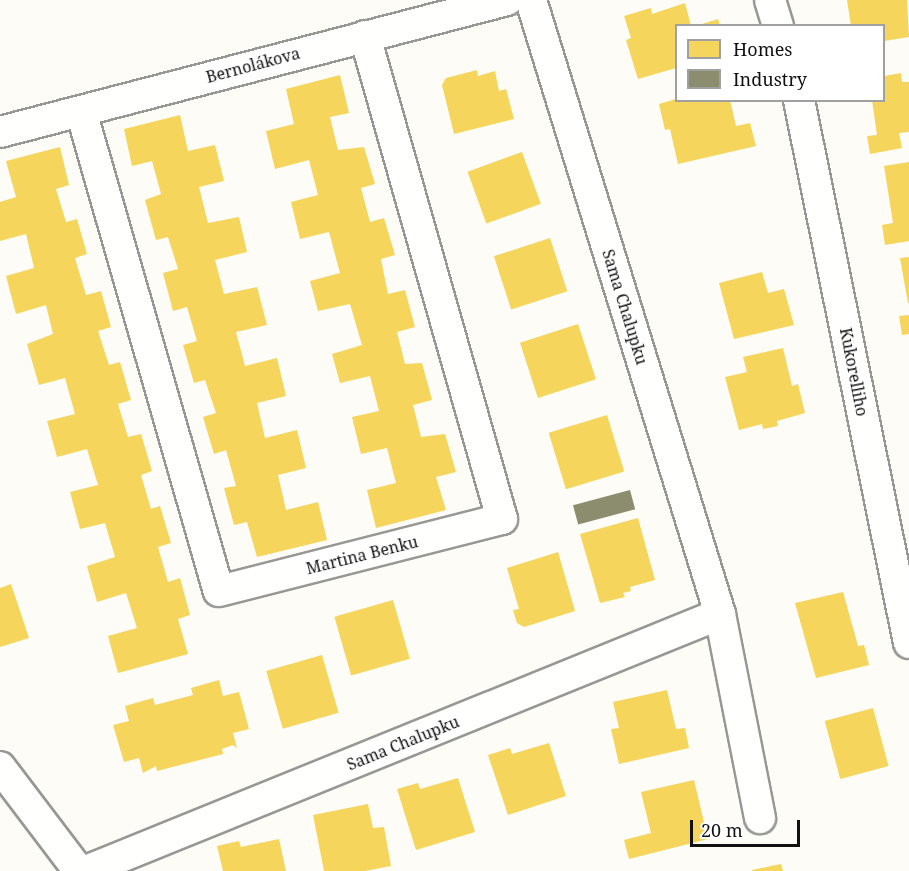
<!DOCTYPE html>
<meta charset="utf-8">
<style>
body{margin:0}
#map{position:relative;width:909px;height:871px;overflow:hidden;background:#fdfcf7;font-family:"Noto Serif",serif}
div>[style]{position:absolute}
.homes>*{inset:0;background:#f6d55c;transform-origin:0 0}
.industry>*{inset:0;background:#8c8c6e;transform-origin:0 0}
.roads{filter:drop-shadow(2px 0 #979795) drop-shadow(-2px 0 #979795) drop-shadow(0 2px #979795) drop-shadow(0 -2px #979795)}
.street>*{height:30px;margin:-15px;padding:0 15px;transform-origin:15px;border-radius:15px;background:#fffffe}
span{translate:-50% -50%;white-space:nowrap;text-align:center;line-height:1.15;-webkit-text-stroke:6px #fff;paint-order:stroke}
.street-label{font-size:16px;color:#111}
.legend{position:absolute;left:675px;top:24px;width:210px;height:78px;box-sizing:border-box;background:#fff;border:2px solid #a0a0a0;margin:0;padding:8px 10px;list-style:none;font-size:18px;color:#111}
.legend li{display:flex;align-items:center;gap:12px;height:30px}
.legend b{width:30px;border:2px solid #a0a0a0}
.scale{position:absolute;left:690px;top:820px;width:110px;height:27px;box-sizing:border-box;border:3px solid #111;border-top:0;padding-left:8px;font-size:18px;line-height:21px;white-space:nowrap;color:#111;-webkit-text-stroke:4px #fff;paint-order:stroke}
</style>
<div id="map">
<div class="homes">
<div style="clip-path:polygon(847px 0,907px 0,909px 37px,884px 41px,884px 26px,851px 26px)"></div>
<div style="clip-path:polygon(685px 3px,691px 26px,676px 26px,676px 68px,638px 79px,626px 40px,631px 38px,624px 16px,651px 8px,652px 14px)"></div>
<div style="clip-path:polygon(718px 19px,720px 26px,699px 26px,699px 25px)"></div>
<div style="clip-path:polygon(477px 70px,478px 76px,495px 71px,499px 91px,506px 89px,514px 119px,454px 134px,442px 85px,446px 78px)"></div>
<div style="clip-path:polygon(901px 73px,902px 82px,909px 82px,909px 132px,899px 133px,902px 148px,870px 154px,867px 136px,877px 135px,872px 100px,884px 100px,884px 76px)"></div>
<div style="clip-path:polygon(340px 75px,349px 113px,330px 117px,338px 150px,364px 147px,375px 184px,361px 188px,370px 222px,384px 218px,395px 255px,381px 259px,388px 294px,405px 290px,415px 327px,397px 332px,405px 364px,422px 363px,432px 400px,413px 405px,421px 437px,445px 434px,456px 472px,436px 477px,446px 510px,376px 528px,367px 490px,396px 483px,387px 448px,361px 454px,352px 417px,379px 411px,370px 376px,340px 383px,332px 354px,362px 345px,350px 304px,318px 311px,310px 281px,340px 273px,329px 232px,300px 239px,291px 202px,318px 195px,309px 160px,275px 169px,266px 131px,294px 124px,286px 89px)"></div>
<div style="clip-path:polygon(676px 99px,730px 100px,736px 126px,750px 123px,756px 146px,678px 164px,670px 129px,665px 130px,659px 104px)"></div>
<div style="clip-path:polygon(180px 115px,188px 151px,215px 145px,224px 181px,199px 187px,208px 223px,239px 217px,247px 252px,215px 260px,224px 294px,257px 287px,267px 325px,236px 332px,245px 366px,277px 358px,286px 396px,257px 403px,265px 438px,297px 430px,306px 468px,278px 475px,286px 510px,318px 502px,327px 540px,257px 557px,247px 522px,234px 525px,224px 488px,236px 486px,226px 450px,214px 454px,203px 417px,216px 413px,205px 380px,194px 383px,183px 345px,197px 341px,187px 307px,173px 311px,163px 273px,178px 269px,168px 237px,156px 240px,145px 200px,161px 194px,152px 161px,132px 166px,124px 129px)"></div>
<div style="clip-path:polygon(60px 147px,69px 185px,56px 189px,66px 222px,77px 219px,87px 254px,75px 258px,86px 295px,101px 291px,111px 327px,98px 331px,109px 365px,120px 362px,131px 400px,118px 404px,128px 437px,141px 434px,152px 471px,141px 475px,151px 509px,160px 506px,171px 543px,158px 547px,168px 582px,180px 578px,190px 615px,178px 619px,188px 654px,118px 673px,108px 636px,137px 628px,126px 593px,97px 602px,87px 566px,115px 557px,105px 523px,80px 529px,70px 492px,98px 485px,87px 449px,57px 457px,47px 421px,75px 414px,65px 378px,39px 385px,27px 344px,53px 334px,46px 305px,16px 314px,6px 276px,34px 268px,26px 234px,0 241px,0 202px,16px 197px,6px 161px)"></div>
<div style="left:522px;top:152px;width:55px;height:58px;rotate:70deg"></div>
<div style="clip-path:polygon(909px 162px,909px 241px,885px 245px,882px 225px,893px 223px,884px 166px)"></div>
<div style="left:550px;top:238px;width:56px;height:59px;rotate:72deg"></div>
<div style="clip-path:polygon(909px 257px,909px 303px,908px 303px,900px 258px)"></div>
<div style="clip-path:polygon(762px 272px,768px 293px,784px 289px,794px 325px,734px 339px,719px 283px)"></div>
<div style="clip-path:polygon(909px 315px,909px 334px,902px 335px,899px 316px)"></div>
<div style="left:578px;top:324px;width:58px;height:61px;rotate:72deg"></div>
<div style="clip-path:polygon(783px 348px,792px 386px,798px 384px,805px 413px,777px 421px,778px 426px,763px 429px,762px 424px,739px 430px,725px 377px,747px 372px,743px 357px)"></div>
<div style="left:607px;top:415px;width:59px;height:61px;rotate:73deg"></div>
<div style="clip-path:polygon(638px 518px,655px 580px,630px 587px,631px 591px,623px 593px,625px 597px,600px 603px,580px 534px)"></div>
<div style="clip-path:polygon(558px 552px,575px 611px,524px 627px,517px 623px,513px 610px,519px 609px,507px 568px)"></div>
<div style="clip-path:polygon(11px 584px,29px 638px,0 647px,0 588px)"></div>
<div style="clip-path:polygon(843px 592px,858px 646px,864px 645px,869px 665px,816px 678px,795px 603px)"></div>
<div style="left:393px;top:600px;width:61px;height:61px;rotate:74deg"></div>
<div style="left:322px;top:655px;width:60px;height:58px;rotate:74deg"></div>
<div style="clip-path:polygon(219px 680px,223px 696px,239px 692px,249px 729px,233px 733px,237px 748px,233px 745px,222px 749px,223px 754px,157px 771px,156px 766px,143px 773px,139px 758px,124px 762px,113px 725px,129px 721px,125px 706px,153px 698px,155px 705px,193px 695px,191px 688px)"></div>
<div style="clip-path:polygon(667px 690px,676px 729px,685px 728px,689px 748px,619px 764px,611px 729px,619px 728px,613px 702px)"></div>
<div style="left:873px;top:708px;width:60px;height:50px;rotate:75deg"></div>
<div style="clip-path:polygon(549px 743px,566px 796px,508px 815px,488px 755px,510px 748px,512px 754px)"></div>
<div style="clip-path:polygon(458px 778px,475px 832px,416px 850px,397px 789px,418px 783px,420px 789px)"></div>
<div style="clip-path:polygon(694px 780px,708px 839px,629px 859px,624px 840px,651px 833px,641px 792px)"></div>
<div style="clip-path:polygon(368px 804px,373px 828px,384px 827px,391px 866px,365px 871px,324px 871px,313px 815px)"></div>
<div style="clip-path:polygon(279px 839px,286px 871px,223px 871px,217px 846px,239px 841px,241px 847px)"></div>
<div style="clip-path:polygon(781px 864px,783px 871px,752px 871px,752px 870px)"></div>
</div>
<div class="industry">
<div style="left:630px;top:490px;width:20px;height:59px;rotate:75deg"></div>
</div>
<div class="roads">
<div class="street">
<div style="left:531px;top:0;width:642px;rotate:72.89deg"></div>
<div style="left:720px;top:614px;width:208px;rotate:78.9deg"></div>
<div style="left:770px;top:0;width:27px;rotate:73deg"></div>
<div style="left:799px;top:100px;width:554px;rotate:78.55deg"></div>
<div style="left:81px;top:111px;width:499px;rotate:74deg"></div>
<div style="left:219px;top:591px;width:292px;rotate:-14.3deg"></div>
<div style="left:502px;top:519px;width:502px;rotate:-105.84deg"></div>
<div style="left:0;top:132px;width:524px;rotate:-14.59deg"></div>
<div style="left:0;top:767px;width:131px;rotate:52.8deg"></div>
<div style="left:86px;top:871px;width:684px;rotate:-22.07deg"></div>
</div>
</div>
<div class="street-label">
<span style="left:253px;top:65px;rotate:-15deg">Bernolákova</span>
<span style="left:625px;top:307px;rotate:73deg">Sama Chalupku</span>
<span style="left:854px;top:372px;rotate:79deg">Kukorelliho</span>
<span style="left:362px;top:555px;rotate:-14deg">Martina Benku</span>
<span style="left:403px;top:743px;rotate:-22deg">Sama Chalupku</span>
</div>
<ul class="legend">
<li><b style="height:16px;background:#f6d55c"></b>Homes</li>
<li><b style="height:16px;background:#8c8c6e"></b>Industry</li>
</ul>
<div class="scale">20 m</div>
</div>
